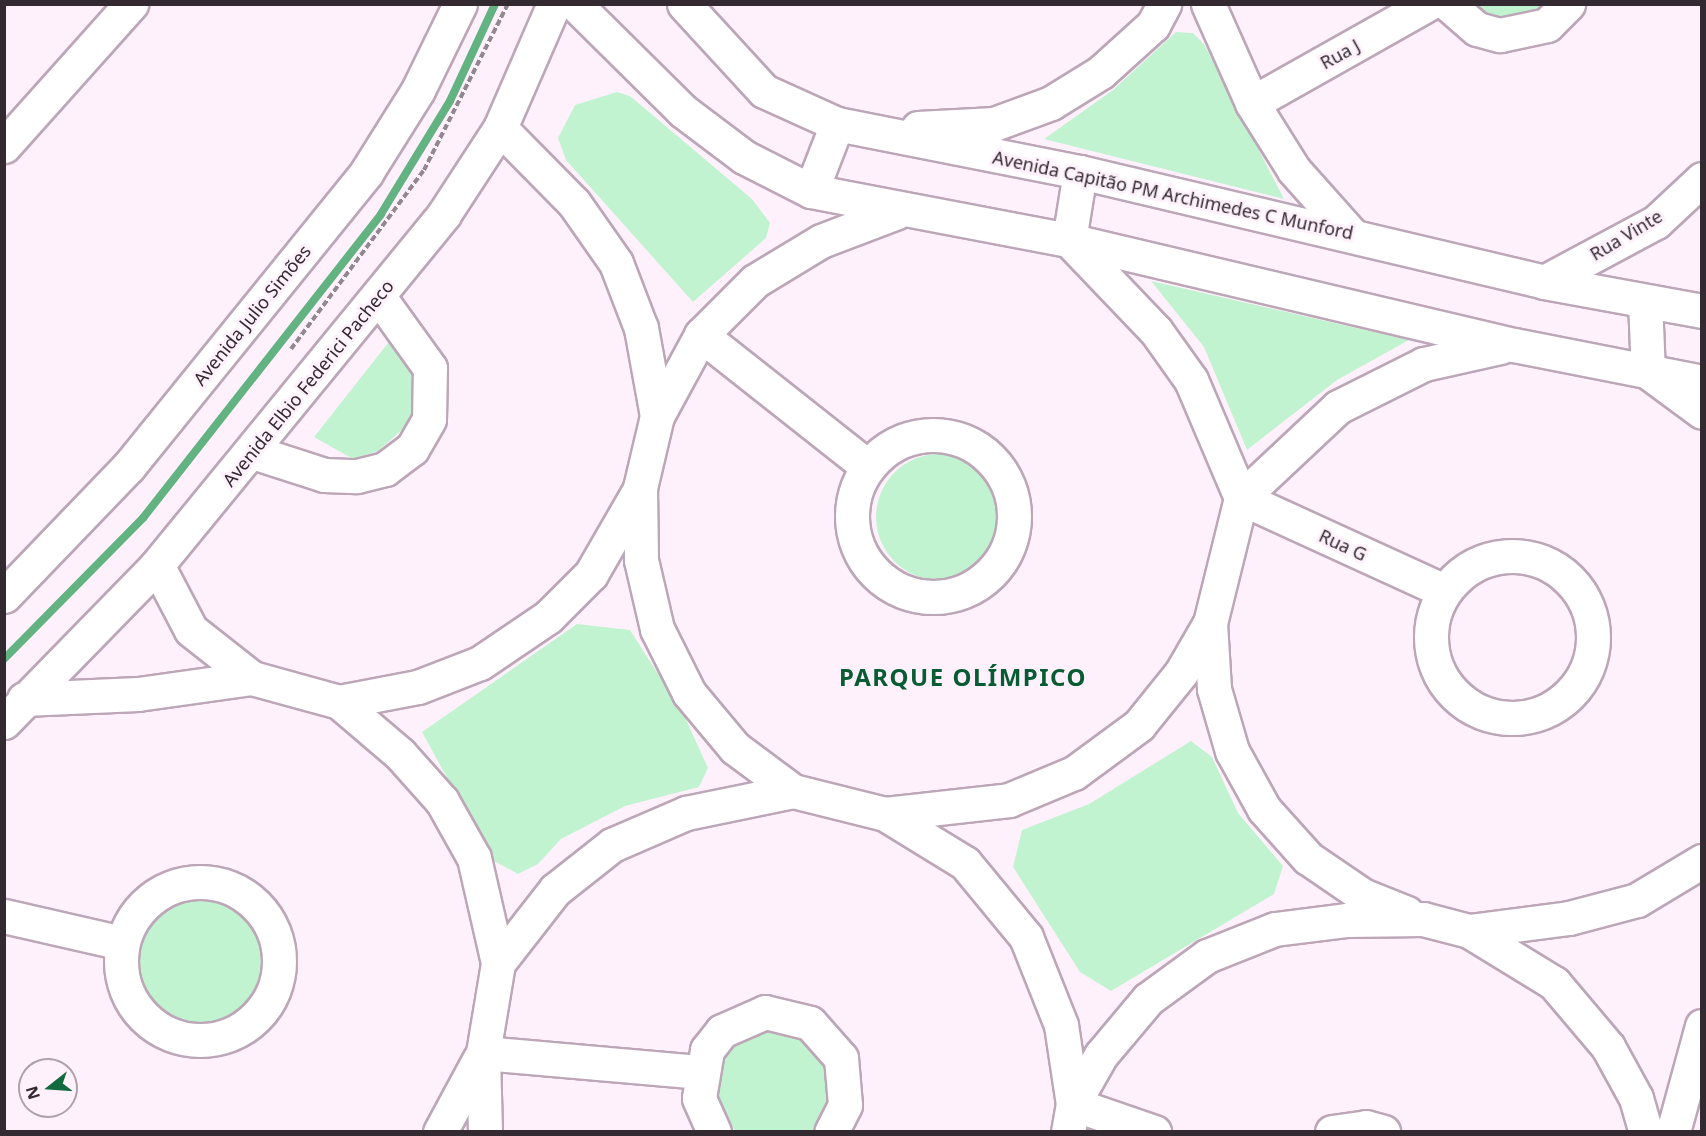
<!DOCTYPE html>
<meta charset="utf-8">
<style>
body{margin:0}
#map{position:relative;width:1706px;height:1136px;overflow:hidden;background:#fff1fb;font-family:"Noto Sans",sans-serif}
div>[style]{position:absolute}
.green>*{inset:0;background:#c2f3d1}
.round{border-radius:50%}
.stream>*{height:8px;margin:-4px;padding:0 4px;transform-origin:4px;border-radius:4px;background:#62b381}
.path>*{height:4px;margin-top:-2px;transform-origin:0;background:repeating-linear-gradient(90deg,#938890 0 6px,transparent 0 9px)}
.roads{filter:drop-shadow(2px 0 #bca6b7) drop-shadow(-2px 0 #bca6b7) drop-shadow(0 2px #bca6b7) drop-shadow(0 -2px #bca6b7)}
.minor>*{height:33px;margin:-16.5px;padding:0 16.5px;transform-origin:16.5px;border-radius:16.5px;background:#fff}
.minor>.ring{margin:-16.5px;padding:0;box-sizing:content-box;background:none;border:33px solid #fff;border-radius:50%}
.major>*{height:33px;margin:-16.5px;padding:0 16.5px;transform-origin:16.5px;border-radius:16.5px;background:#fff}
span{translate:-50% -50%;white-space:nowrap;text-align:center;line-height:1.15;-webkit-text-stroke:6px #fff1fb;paint-order:stroke}
.street-label{font-size:18px;color:#322a30}
.district-label{font-size:24px;color:#075c33;font-weight:700;letter-spacing:1.5px}
.frame{position:absolute;inset:0;border:6px solid #322a30;pointer-events:none}
.north{position:absolute;left:18px;top:1058px;width:60px;height:60px;box-sizing:border-box;background:#fff1fb;border:2px solid #ada1aa;border-radius:50%;rotate:253deg;font-size:16px;font-weight:700;line-height:24px;text-align:center;color:#322a30}
.north::after{content:'';display:block;margin:auto;width:21px;height:27px;background:#126b3e;clip-path:polygon(50% 0,100% 100%,50% 72%,0 100%)}
</style>
<div id="map">
<div class="green">
<div style="clip-path:polygon(1462px 5px,1551px 5px,1535px 17px,1498px 24px)"></div>
<div style="clip-path:polygon(1176px 32px,1193px 33px,1204px 44px,1284px 199px,1044px 139px,1113px 90px)"></div>
<div style="clip-path:polygon(617px 92px,630px 96px,752px 199px,770px 223px,766px 238px,693px 302px,566px 160px,558px 138px,575px 105px)"></div>
<div style="clip-path:polygon(1151px 281px,1409px 340px,1337px 380px,1247px 450px,1204px 347px)"></div>
<div style="clip-path:polygon(392px 338px,417px 365px,412px 421px,378px 451px,353px 459px,314px 437px)"></div>
<div class="round" style="left:876px;top:454px;width:126px;height:126px"></div>
<div style="clip-path:polygon(577px 624px,630px 630px,683px 713px,708px 768px,699px 787px,625px 806px,561px 839px,538px 864px,518px 874px,492px 860px,422px 732px)"></div>
<div style="clip-path:polygon(1191px 741px,1212px 757px,1238px 813px,1283px 866px,1274px 894px,1111px 991px,1080px 972px,1013px 867px,1022px 830px,1089px 804px)"></div>
<div class="round" style="left:139px;top:899px;width:126px;height:126px"></div>
<div style="clip-path:polygon(790px 1027px,823px 1049px,835px 1088px,820px 1126px,814px 1132px,735px 1131px,713px 1092px,722px 1054px,751px 1029px)"></div>
</div>
<div class="stream">
<div style="left:4px;top:659px;width:198px;rotate:-45.4deg"></div>
<div style="left:143px;top:518px;width:386px;rotate:-51.9deg"></div>
<div style="left:381px;top:214px;width:132px;rotate:-58.6deg"></div>
<div style="left:450px;top:101px;width:107px;rotate:-65.1deg"></div>
</div>
<div class="path">
<div style="left:291px;top:349px;width:223px;rotate:-53.4deg"></div>
<div style="left:424px;top:170px;width:186px;rotate:-63.2deg"></div>
</div>
<div class="roads">
<div class="minor">
<div style="left:575px;top:4px;width:152px;rotate:44.7deg"></div>
<div style="left:683px;top:111px;width:76px;rotate:37deg"></div>
<div style="left:744px;top:157px;width:75px;rotate:26.9deg"></div>
<div style="left:811px;top:191px;width:263px;rotate:10.8deg"></div>
<div style="left:1069px;top:240px;width:457px;rotate:13.3deg"></div>
<div style="left:1514px;top:345px;width:192px;rotate:11.1deg"></div>
<div style="left:684px;top:4px;width:118px;rotate:47.4deg"></div>
<div style="left:764px;top:91px;width:80px;rotate:24.3deg"></div>
<div style="left:837px;top:124px;width:248px;rotate:11.2deg"></div>
<div style="left:1080px;top:172px;width:477px;rotate:13.3deg"></div>
<div style="left:1544px;top:282px;width:161px;rotate:10.4deg"></div>
<div style="left:1208px;top:4px;width:108px;rotate:66deg"></div>
<div style="left:1252px;top:103px;width:79px;rotate:57.9deg"></div>
<div style="left:1294px;top:170px;width:86px;rotate:48.3deg"></div>
<div style="left:1448px;top:4px;width:38px;rotate:41deg"></div>
<div style="left:1477px;top:29px;width:24px;rotate:15deg"></div>
<div style="left:1500px;top:35px;width:48px;rotate:-12deg"></div>
<div style="left:1547px;top:25px;width:30px;rotate:-45deg"></div>
<div style="left:1252px;top:103px;width:202px;rotate:-29.4deg"></div>
<div style="left:500px;top:128px;width:105px;rotate:45.4deg"></div>
<div style="left:574px;top:203px;width:73px;rotate:55deg"></div>
<div style="left:616px;top:263px;width:70px;rotate:69deg"></div>
<div style="left:641px;top:328px;width:89px;rotate:79.7deg"></div>
<div style="left:918px;top:128px;width:76px;rotate:-3deg"></div>
<div style="left:994px;top:124px;width:61px;rotate:-20.2deg"></div>
<div style="left:1051px;top:103px;width:59px;rotate:-31.8deg"></div>
<div style="left:1101px;top:72px;width:70px;rotate:-42.1deg"></div>
<div style="left:1153px;top:25px;width:24px;rotate:-62deg"></div>
<div style="left:4px;top:146px;width:191px;rotate:-48.2deg"></div>
<div style="left:1080px;top:172px;width:69px;rotate:99.2deg"></div>
<div style="left:1069px;top:240px;width:126px;rotate:46.3deg"></div>
<div style="left:1156px;top:331px;width:60px;rotate:54.5deg"></div>
<div style="left:1191px;top:380px;width:128px;rotate:67deg"></div>
<div style="left:811px;top:191px;width:72px;rotate:-68.8deg"></div>
<div style="left:897px;top:212px;width:81px;rotate:159.1deg"></div>
<div style="left:821px;top:241px;width:77px;rotate:148.8deg"></div>
<div style="left:755px;top:281px;width:76px;rotate:135deg"></div>
<div style="left:701px;top:335px;width:92px;rotate:118.5deg"></div>
<div style="left:657px;top:416px;width:74px;rotate:103.3deg"></div>
<div style="left:640px;top:488px;width:72px;rotate:89.2deg"></div>
<div style="left:641px;top:560px;width:71px;rotate:76.9deg"></div>
<div style="left:657px;top:629px;width:72px;rotate:63.4deg"></div>
<div style="left:689px;top:693px;width:72px;rotate:50.1deg"></div>
<div style="left:735px;top:748px;width:72px;rotate:36.6deg"></div>
<div style="left:793px;top:791px;width:95px;rotate:14deg"></div>
<div style="left:885px;top:814px;width:94px;rotate:31.5deg"></div>
<div style="left:965px;top:863px;width:96px;rotate:50.5deg"></div>
<div style="left:1026px;top:937px;width:95px;rotate:68.3deg"></div>
<div style="left:1061px;top:1025px;width:80px;rotate:81.4deg"></div>
<div style="left:1544px;top:282px;width:127px;rotate:-28.2deg"></div>
<div style="left:1656px;top:222px;width:63px;rotate:-43.1deg"></div>
<div style="left:1645px;top:301px;width:71px;rotate:87.6deg"></div>
<div style="left:1648px;top:372px;width:67px;rotate:36.5deg"></div>
<div style="left:701px;top:335px;width:213px;rotate:38.3deg"></div>
<div class="ring" style="left:852px;top:435px;width:129px;height:129px"></div>
<div style="left:253px;top:452px;width:75px;rotate:17.9deg"></div>
<div style="left:324px;top:475px;width:33px;rotate:2deg"></div>
<div style="left:357px;top:476px;width:29px;rotate:-14deg"></div>
<div style="left:385px;top:469px;width:34px;rotate:-37deg"></div>
<div style="left:412px;top:449px;width:34px;rotate:-60deg"></div>
<div style="left:429px;top:419px;width:51px;rotate:-88.9deg"></div>
<div style="left:430px;top:368px;width:87px;rotate:-125.7deg"></div>
<div style="left:1241px;top:498px;width:129px;rotate:103.9deg"></div>
<div style="left:1210px;top:623px;width:66px;rotate:86.5deg"></div>
<div style="left:1214px;top:689px;width:65px;rotate:73.8deg"></div>
<div style="left:1232px;top:751px;width:66px;rotate:61.1deg"></div>
<div style="left:1264px;top:809px;width:66px;rotate:48.1deg"></div>
<div style="left:1308px;top:858px;width:65px;rotate:34.4deg"></div>
<div style="left:1362px;top:895px;width:48px;rotate:21.8deg"></div>
<div style="left:1241px;top:498px;width:133px;rotate:-43.2deg"></div>
<div style="left:1338px;top:407px;width:96px;rotate:-26.6deg"></div>
<div style="left:1424px;top:364px;width:78px;rotate:-12.6deg"></div>
<div style="left:1241px;top:498px;width:223px;rotate:24.6deg"></div>
<div class="ring" style="left:1431px;top:556px;width:129px;height:129px"></div>
<div style="left:157px;top:565px;width:73px;rotate:62.4deg"></div>
<div style="left:191px;top:630px;width:78px;rotate:38.2deg"></div>
<div style="left:24px;top:699px;width:114px;rotate:-2.5deg"></div>
<div style="left:138px;top:694px;width:115px;rotate:-8deg"></div>
<div style="left:252px;top:678px;width:90px;rotate:15.4deg"></div>
<div style="left:339px;top:702px;width:80px;rotate:40.4deg"></div>
<div style="left:400px;top:754px;width:63px;rotate:48.2deg"></div>
<div style="left:442px;top:801px;width:65px;rotate:60.7deg"></div>
<div style="left:474px;top:858px;width:108px;rotate:77.1deg"></div>
<div style="left:339px;top:702px;width:80px;rotate:-10.8deg"></div>
<div style="left:418px;top:687px;width:66px;rotate:-21.2deg"></div>
<div style="left:480px;top:663px;width:82px;rotate:-34.1deg"></div>
<div style="left:548px;top:617px;width:61px;rotate:-45deg"></div>
<div style="left:591px;top:574px;width:98px;rotate:-60deg"></div>
<div style="left:885px;top:814px;width:125px;rotate:-6.4deg"></div>
<div style="left:1009px;top:800px;width:70px;rotate:-22.6deg"></div>
<div style="left:1074px;top:773px;width:81px;rotate:-36.4deg"></div>
<div style="left:1139px;top:725px;width:67px;rotate:-51.1deg"></div>
<div style="left:1181px;top:673px;width:58px;rotate:-59.9deg"></div>
<div class="ring" style="left:121px;top:882px;width:125px;height:125px"></div>
<div style="left:4px;top:916px;width:121px;rotate:12.9deg"></div>
<div style="left:1469px;top:931px;width:101px;rotate:-7.4deg"></div>
<div style="left:1569px;top:918px;width:70px;rotate:-14.8deg"></div>
<div style="left:1637px;top:900px;width:76px;rotate:-31deg"></div>
<div style="left:483px;top:1053px;width:217px;rotate:5deg"></div>
<div style="left:1073px;top:1104px;width:86px;rotate:19.1deg"></div>
<div style="left:440px;top:1132px;width:82px;rotate:-61.6deg"></div>
<div style="left:485px;top:1132px;width:79px;rotate:-91.5deg"></div>
<div style="left:483px;top:1053px;width:91px;rotate:-80.5deg"></div>
<div style="left:498px;top:963px;width:93px;rotate:-52deg"></div>
<div style="left:555px;top:890px;width:73px;rotate:-38.3deg"></div>
<div style="left:612px;top:845px;width:81px;rotate:-23.4deg"></div>
<div style="left:686px;top:813px;width:109px;rotate:-11.6deg"></div>
<div style="left:714px;top:1132px;width:37px;rotate:-114deg"></div>
<div style="left:699px;top:1098px;width:49px;rotate:-80.5deg"></div>
<div style="left:707px;top:1050px;width:24px;rotate:-52deg"></div>
<div style="left:722px;top:1031px;width:47px;rotate:-23.8deg"></div>
<div style="left:765px;top:1012px;width:46px;rotate:13.7deg"></div>
<div style="left:810px;top:1023px;width:47px;rotate:48.5deg"></div>
<div style="left:841px;top:1058px;width:47px;rotate:85.1deg"></div>
<div style="left:845px;top:1105px;width:30px;rotate:117deg"></div>
<div style="left:1068px;top:1132px;width:28px;rotate:-80deg"></div>
<div style="left:1073px;top:1104px;width:56px;rotate:-60.3deg"></div>
<div style="left:1101px;top:1055px;width:73px;rotate:-50deg"></div>
<div style="left:1148px;top:999px;width:73px;rotate:-36.1deg"></div>
<div style="left:1207px;top:956px;width:73px;rotate:-21.7deg"></div>
<div style="left:1275px;top:929px;width:73px;rotate:-7.1deg"></div>
<div style="left:1347px;top:920px;width:76px;rotate:-0.8deg"></div>
<div style="left:1423px;top:919px;width:48px;rotate:14.6deg"></div>
<div style="left:1469px;top:931px;width:100px;rotate:31.5deg"></div>
<div style="left:1554px;top:983px;width:84px;rotate:49.8deg"></div>
<div style="left:1608px;top:1047px;width:58px;rotate:61.2deg"></div>
<div style="left:1636px;top:1098px;width:35px;rotate:74deg"></div>
<div style="left:1332px;top:1132px;width:34px;rotate:-8deg"></div>
<div style="left:1366px;top:1127px;width:18px;rotate:16deg"></div>
<div style="left:1673px;top:1132px;width:110px;rotate:-74.7deg"></div>
</div>
<div class="major">
<div style="left:4px;top:596px;width:180px;rotate:-46.1deg"></div>
<div style="left:129px;top:466px;width:377px;rotate:-51deg"></div>
<div style="left:366px;top:173px;width:98px;rotate:-57.9deg"></div>
<div style="left:418px;top:90px;width:96px;rotate:-64deg"></div>
<div style="left:4px;top:722px;width:219px;rotate:-45.7deg"></div>
<div style="left:157px;top:565px;width:453px;rotate:-50.7deg"></div>
<div style="left:444px;top:214px;width:103px;rotate:-56.9deg"></div>
<div style="left:500px;top:128px;width:135px;rotate:-66.5deg"></div>
</div>
</div>
<div class="street-label">
<span style="left:1340px;top:54px;rotate:-29deg">Rua J</span>
<span style="left:1173px;top:195px;rotate:12deg">Avenida Capitão PM Archimedes C Munford</span>
<span style="left:1626px;top:235px;rotate:-31deg">Rua Vinte</span>
<span style="left:252px;top:315px;rotate:-51deg">Avenida Julio Simões</span>
<span style="left:308px;top:383px;rotate:-51deg">Avenida Elbio Federici Pacheco</span>
<span style="left:1343px;top:545px;rotate:25deg">Rua G</span>
</div>
<div class="district-label">
<span style="left:963px;top:677px">PARQUE OLÍMPICO</span>
</div>
<div class="frame"></div>
<div class="north">N</div>
</div>
